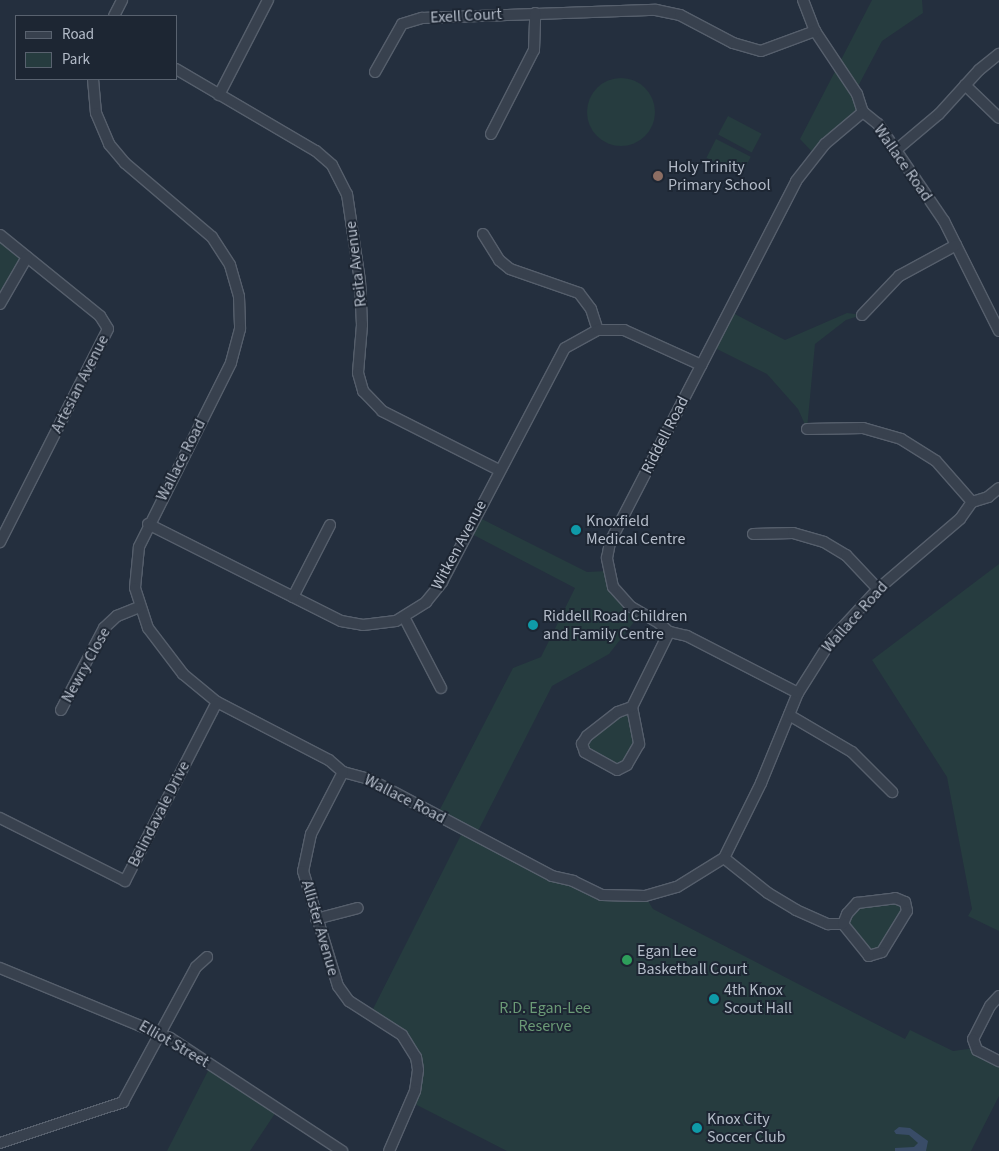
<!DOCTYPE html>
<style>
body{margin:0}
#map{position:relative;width:999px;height:1151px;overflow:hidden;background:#242f3e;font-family:"Source Sans 3",sans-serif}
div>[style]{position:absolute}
.green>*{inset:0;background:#263c3f;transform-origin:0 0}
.round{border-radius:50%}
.water>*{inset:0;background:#394c67}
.roads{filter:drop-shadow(1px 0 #565f6c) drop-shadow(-1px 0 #565f6c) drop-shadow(0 1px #565f6c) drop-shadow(0 -1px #565f6c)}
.street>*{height:10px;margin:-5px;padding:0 5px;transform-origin:5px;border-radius:5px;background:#38414e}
.dots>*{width:14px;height:14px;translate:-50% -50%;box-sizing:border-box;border:2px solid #1d2633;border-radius:50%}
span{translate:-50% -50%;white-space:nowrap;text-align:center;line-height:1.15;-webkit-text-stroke:4px #1d2633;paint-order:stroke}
.street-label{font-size:16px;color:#b4bcc9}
.poi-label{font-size:16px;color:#b4bcc9}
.left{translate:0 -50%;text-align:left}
.park-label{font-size:16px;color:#6b9a76}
.legend{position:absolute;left:15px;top:15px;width:162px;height:65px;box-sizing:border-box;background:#1d2633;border:1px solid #59626f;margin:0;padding:6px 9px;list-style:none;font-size:15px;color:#b4bcc9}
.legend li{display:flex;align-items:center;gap:10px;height:25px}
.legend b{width:25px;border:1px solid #59626f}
</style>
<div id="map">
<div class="green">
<div style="clip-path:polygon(872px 0,922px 0,923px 13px,882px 41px,855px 92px,861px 109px,815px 155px,800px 139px)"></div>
<div class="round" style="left:587px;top:78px;width:68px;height:68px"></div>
<div style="left:728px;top:116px;width:38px;height:21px;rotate:28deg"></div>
<div style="left:716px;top:139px;width:39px;height:21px;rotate:27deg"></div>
<div style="clip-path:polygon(0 235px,27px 257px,0 304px)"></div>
<div style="clip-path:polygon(729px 311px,785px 340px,847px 313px,862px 315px,846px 320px,815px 344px,807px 429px,798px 409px,767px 374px,711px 346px)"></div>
<div style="clip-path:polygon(476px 516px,587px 572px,607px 571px,610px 581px,641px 613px,609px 654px,552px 686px,476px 835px,585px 889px,645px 896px,653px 909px,905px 1039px,910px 1030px,953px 1051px,976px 1048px,999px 1061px,999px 1096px,971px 1151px,507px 1151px,411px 1102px,415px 1091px,413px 1050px,370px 1015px,464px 829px,437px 815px,513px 668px,541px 657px,575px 588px,468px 532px)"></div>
<div style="clip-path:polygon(999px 564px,999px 931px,968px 916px,972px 909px,947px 777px,872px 660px)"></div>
<div style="clip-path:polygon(627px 708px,638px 739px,625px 768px,589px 755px,584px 740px)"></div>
<div style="clip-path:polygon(895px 898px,907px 911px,872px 957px,845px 919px,849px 910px)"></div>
<div style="clip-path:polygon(211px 1065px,278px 1109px,250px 1151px,167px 1151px)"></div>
</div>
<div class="water">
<div style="clip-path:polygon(899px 1127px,910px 1128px,928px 1141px,926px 1151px,895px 1151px,895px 1148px,914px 1147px,918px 1143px,909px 1135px,896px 1134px,894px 1131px)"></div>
</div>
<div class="roads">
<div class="street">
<div style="left:803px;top:0;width:33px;rotate:69deg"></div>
<div style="left:815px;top:31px;width:76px;rotate:56.3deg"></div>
<div style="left:857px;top:94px;width:19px;rotate:72deg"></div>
<div style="left:863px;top:112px;width:19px;rotate:39deg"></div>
<div style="left:878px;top:124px;width:117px;rotate:55.8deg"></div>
<div style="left:944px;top:221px;width:123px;rotate:63.4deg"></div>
<div style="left:114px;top:16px;width:18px;rotate:-63deg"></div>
<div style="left:176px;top:69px;width:162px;rotate:30.4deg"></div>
<div style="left:316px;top:151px;width:21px;rotate:41deg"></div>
<div style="left:332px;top:165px;width:33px;rotate:63deg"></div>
<div style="left:347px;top:194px;width:88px;rotate:81.5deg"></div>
<div style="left:360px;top:281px;width:44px;rotate:87.4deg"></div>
<div style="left:362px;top:325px;width:48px;rotate:94.8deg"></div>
<div style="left:358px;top:373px;width:19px;rotate:74deg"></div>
<div style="left:363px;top:391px;width:28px;rotate:46deg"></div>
<div style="left:382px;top:411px;width:131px;rotate:26.8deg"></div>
<div style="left:375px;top:72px;width:55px;rotate:-60.6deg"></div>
<div style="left:402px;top:24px;width:21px;rotate:-17deg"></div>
<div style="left:422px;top:18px;width:234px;rotate:-2deg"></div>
<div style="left:656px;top:10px;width:25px;rotate:12deg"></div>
<div style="left:680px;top:15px;width:60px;rotate:27.8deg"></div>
<div style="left:733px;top:43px;width:29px;rotate:16deg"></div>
<div style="left:761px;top:51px;width:58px;rotate:-20.3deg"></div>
<div style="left:93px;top:79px;width:34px;rotate:85deg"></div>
<div style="left:96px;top:113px;width:34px;rotate:67deg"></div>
<div style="left:109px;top:144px;width:25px;rotate:50deg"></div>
<div style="left:125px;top:163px;width:114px;rotate:40.4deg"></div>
<div style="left:212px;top:237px;width:33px;rotate:57deg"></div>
<div style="left:230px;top:265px;width:33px;rotate:74deg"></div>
<div style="left:239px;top:297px;width:32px;rotate:88deg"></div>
<div style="left:240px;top:329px;width:35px;rotate:105deg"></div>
<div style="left:231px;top:363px;width:206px;rotate:116.6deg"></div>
<div style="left:139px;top:547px;width:41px;rotate:95.6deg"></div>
<div style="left:135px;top:588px;width:42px;rotate:72deg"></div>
<div style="left:148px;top:628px;width:58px;rotate:52.7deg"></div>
<div style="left:183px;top:674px;width:44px;rotate:39.5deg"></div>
<div style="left:217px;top:702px;width:126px;rotate:27.4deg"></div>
<div style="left:329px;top:760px;width:18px;rotate:41deg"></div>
<div style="left:343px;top:772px;width:27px;rotate:15deg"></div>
<div style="left:369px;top:779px;width:207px;rotate:27.9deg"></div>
<div style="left:552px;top:876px;width:22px;rotate:13deg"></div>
<div style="left:573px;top:881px;width:32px;rotate:26deg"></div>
<div style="left:602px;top:895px;width:43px;rotate:1.3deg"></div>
<div style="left:645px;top:896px;width:33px;rotate:-16deg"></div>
<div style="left:677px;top:887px;width:55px;rotate:-31.7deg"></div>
<div style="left:724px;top:858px;width:84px;rotate:-63.7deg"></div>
<div style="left:761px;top:783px;width:97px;rotate:-67.7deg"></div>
<div style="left:798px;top:693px;width:64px;rotate:-57.8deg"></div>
<div style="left:832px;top:639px;width:68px;rotate:-47.4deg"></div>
<div style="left:878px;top:589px;width:108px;rotate:-40.5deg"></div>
<div style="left:960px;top:519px;width:21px;rotate:-55deg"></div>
<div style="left:972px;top:502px;width:17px;rotate:-17deg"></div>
<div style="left:988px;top:497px;width:14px;rotate:-39deg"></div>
<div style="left:965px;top:85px;width:47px;rotate:44.1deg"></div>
<div style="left:219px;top:95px;width:107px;rotate:-62.7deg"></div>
<div style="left:491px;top:134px;width:94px;rotate:-62.9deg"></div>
<div style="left:534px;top:50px;width:37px;rotate:-88deg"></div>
<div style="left:895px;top:151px;width:57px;rotate:-40.1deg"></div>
<div style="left:939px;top:114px;width:59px;rotate:-47.7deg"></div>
<div style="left:979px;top:70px;width:26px;rotate:-39deg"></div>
<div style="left:483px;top:234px;width:31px;rotate:58deg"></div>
<div style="left:499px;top:260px;width:14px;rotate:39deg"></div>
<div style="left:510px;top:269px;width:73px;rotate:19.2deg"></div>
<div style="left:579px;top:293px;width:20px;rotate:53deg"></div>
<div style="left:591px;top:309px;width:22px;rotate:72deg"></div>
<div style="left:0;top:235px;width:129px;rotate:39deg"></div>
<div style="left:100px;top:316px;width:15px;rotate:58deg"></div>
<div style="left:108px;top:329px;width:239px;rotate:116.9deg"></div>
<div style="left:0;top:304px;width:54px;rotate:-60.1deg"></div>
<div style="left:862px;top:315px;width:54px;rotate:-46.5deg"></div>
<div style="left:899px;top:276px;width:65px;rotate:-28.5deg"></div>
<div style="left:807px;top:429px;width:56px;rotate:-1deg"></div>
<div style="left:863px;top:428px;width:40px;rotate:16deg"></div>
<div style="left:901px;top:439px;width:41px;rotate:32.2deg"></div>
<div style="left:936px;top:461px;width:55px;rotate:48.7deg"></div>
<div style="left:148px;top:524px;width:216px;rotate:26.7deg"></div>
<div style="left:341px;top:621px;width:22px;rotate:10deg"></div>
<div style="left:363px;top:625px;width:33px;rotate:-7deg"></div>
<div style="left:396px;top:621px;width:36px;rotate:-32deg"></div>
<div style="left:426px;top:602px;width:26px;rotate:-51deg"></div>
<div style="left:442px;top:582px;width:264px;rotate:-62.3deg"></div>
<div style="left:565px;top:348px;width:38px;rotate:-29deg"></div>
<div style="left:598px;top:330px;width:26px"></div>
<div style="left:624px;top:330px;width:85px;rotate:24.4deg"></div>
<div style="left:753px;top:534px;width:40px;rotate:-1.4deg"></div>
<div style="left:793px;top:533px;width:32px;rotate:16deg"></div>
<div style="left:824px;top:542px;width:26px;rotate:31deg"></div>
<div style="left:846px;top:555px;width:47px;rotate:46.7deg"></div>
<div style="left:293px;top:597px;width:81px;rotate:-62.8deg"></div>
<div style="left:404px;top:617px;width:80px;rotate:62.5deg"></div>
<div style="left:798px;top:693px;width:125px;rotate:-152.8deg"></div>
<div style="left:687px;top:636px;width:18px;rotate:-167deg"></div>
<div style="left:669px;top:632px;width:13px;rotate:-138deg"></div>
<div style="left:659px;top:623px;width:32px;rotate:-150deg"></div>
<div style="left:631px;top:607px;width:27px;rotate:-132deg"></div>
<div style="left:613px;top:587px;width:30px;rotate:-102deg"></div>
<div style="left:607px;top:558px;width:16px;rotate:-79deg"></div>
<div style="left:610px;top:542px;width:406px;rotate:-62.7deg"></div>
<div style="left:796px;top:181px;width:47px;rotate:-51.9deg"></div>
<div style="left:825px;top:144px;width:50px;rotate:-40.1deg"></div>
<div style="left:632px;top:707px;width:38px;rotate:79deg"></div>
<div style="left:639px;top:744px;width:24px;rotate:120deg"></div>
<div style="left:627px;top:765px;width:11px;rotate:153deg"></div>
<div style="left:617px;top:770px;width:37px;rotate:-151deg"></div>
<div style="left:585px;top:752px;width:9px;rotate:-111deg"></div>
<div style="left:582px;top:744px;width:9px;rotate:-58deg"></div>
<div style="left:587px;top:736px;width:39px;rotate:-38deg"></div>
<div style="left:618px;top:712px;width:15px;rotate:-20deg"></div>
<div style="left:632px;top:707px;width:84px;rotate:-63.7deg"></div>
<div style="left:61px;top:710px;width:93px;rotate:-62.3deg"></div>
<div style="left:104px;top:628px;width:18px;rotate:-43deg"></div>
<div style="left:117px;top:616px;width:24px;rotate:-22deg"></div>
<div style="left:789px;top:715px;width:73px;rotate:30.4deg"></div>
<div style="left:852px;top:752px;width:57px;rotate:45deg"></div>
<div style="left:343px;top:772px;width:70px;rotate:117.3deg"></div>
<div style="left:311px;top:834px;width:38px;rotate:102deg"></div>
<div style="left:303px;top:871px;width:120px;rotate:73.1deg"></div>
<div style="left:338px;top:986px;width:19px;rotate:54deg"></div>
<div style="left:349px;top:1001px;width:63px;rotate:32.7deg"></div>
<div style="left:402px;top:1035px;width:26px;rotate:58deg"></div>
<div style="left:416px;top:1057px;width:13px;rotate:81deg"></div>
<div style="left:418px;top:1070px;width:21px;rotate:98deg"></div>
<div style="left:415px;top:1091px;width:65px;rotate:113.4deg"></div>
<div style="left:0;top:818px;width:140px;rotate:26.7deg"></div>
<div style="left:125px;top:881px;width:201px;rotate:-62.8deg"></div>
<div style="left:724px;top:858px;width:56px;rotate:38.5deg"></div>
<div style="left:768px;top:893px;width:33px;rotate:31deg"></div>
<div style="left:796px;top:910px;width:35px;rotate:24deg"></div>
<div style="left:828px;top:924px;width:15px"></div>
<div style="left:895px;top:898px;width:11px;rotate:22deg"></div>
<div style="left:905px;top:902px;width:9px;rotate:77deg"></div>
<div style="left:907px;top:911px;width:48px;rotate:121.4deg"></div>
<div style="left:882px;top:952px;width:14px;rotate:163deg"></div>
<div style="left:869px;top:956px;width:41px;rotate:-129.1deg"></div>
<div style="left:843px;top:924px;width:11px;rotate:-68deg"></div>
<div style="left:847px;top:914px;width:15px;rotate:-48deg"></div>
<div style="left:857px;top:903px;width:38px;rotate:-7deg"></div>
<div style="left:316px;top:919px;width:43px;rotate:-14.7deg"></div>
<div style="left:0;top:968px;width:184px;rotate:22.4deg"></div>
<div style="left:170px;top:1038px;width:206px;rotate:33.3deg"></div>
<div style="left:999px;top:996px;width:13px;rotate:132deg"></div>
<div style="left:990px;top:1006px;width:37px;rotate:117deg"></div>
<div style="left:973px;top:1039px;width:12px;rotate:70deg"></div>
<div style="left:977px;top:1050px;width:25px;rotate:27deg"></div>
<div style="left:0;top:1143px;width:130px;rotate:-18.4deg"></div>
<div style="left:123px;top:1102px;width:153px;rotate:-61.6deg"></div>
<div style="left:196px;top:967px;width:15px;rotate:-42deg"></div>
</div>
</div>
<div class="dots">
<div style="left:658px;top:176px;background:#8d6e63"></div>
<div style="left:576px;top:530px;background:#0f9aa8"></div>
<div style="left:533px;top:625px;background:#0f9aa8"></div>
<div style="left:627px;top:960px;background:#2e9e5b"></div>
<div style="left:714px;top:999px;background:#0f9aa8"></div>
<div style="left:697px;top:1128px;background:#0f9aa8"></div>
</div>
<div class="street-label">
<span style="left:466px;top:16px;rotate:-3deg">Exell Court</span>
<span style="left:903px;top:163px;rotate:55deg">Wallace Road</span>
<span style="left:356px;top:264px;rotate:-97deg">Reita Avenue</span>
<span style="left:80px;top:384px;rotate:-63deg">Artesian Avenue</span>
<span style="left:665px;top:435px;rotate:-63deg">Riddell Road</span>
<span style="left:181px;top:460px;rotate:-63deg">Wallace Road</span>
<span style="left:459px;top:545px;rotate:-62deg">Witken Avenue</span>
<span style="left:855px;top:617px;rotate:-48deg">Wallace Road</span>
<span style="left:86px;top:665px;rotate:-61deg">Newry Close</span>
<span style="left:405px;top:799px;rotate:27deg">Wallace Road</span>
<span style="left:159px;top:814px;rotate:-63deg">Belindavale Drive</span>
<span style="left:320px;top:928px;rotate:74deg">Allister Avenue</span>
<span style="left:174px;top:1044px;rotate:30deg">Elliot Street</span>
</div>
<div class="poi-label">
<span class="left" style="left:668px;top:176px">Holy Trinity<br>Primary School</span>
<span class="left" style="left:586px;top:530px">Knoxfield<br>Medical Centre</span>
<span class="left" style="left:543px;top:625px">Riddell Road Children<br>and Family Centre</span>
<span class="left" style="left:637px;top:960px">Egan Lee<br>Basketball Court</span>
<span class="left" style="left:724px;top:999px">4th Knox<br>Scout Hall</span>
<span class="left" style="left:707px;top:1128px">Knox City<br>Soccer Club</span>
</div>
<div class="park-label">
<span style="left:545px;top:1017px">R.D. Egan-Lee<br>Reserve</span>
</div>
<ul class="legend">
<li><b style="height:6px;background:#38414e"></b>Road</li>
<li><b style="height:14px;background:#263c3f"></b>Park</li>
</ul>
</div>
